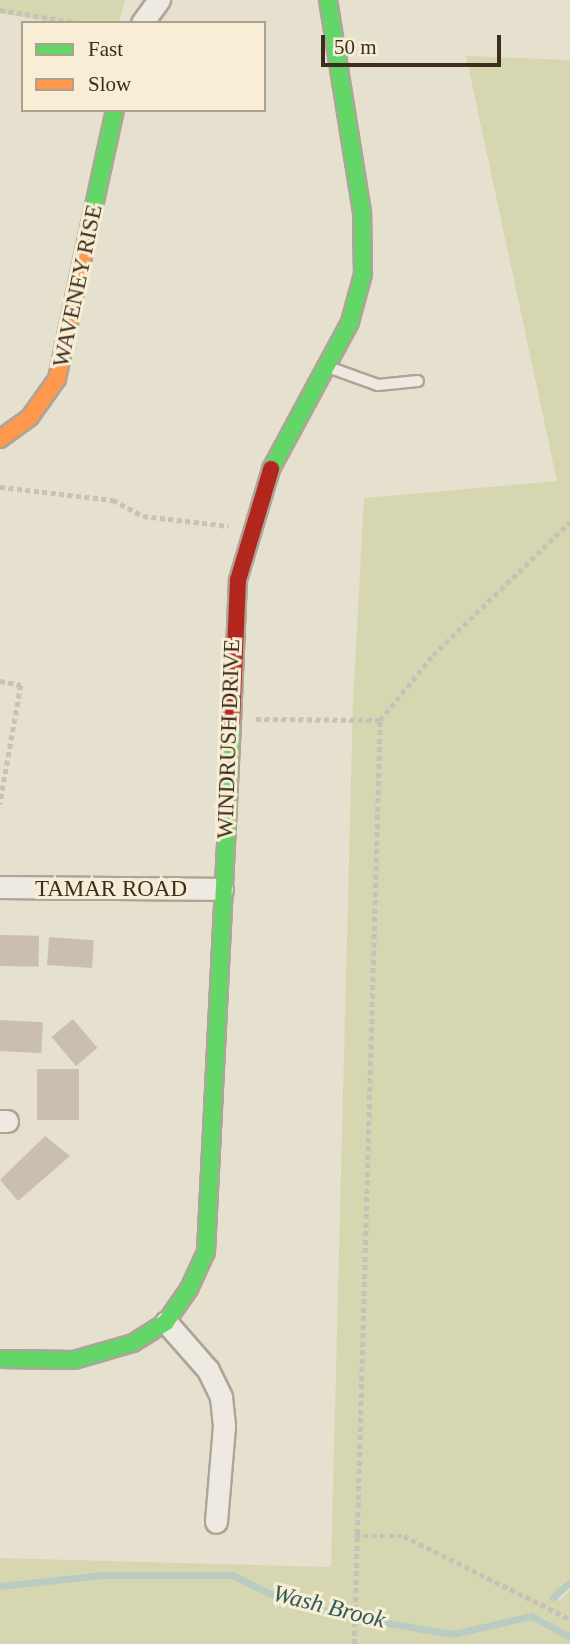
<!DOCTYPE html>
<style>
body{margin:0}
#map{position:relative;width:570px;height:1644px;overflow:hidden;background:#e6e0cf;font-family:"Times New Roman",serif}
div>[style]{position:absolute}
.green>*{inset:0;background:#d6d7b1}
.stream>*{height:7px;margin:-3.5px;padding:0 3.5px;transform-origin:3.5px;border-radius:3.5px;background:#baccc1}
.building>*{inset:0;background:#cabeaf;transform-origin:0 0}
.path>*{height:4.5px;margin-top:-2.25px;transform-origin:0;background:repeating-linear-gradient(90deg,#c7c1b7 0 5px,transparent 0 8.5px)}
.roads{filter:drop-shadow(2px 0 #aca598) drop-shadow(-2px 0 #aca598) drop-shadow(0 2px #aca598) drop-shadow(0 -2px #aca598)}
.lane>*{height:10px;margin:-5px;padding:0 5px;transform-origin:5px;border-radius:5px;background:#eeeae1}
.street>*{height:21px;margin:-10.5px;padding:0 10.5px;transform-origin:10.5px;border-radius:10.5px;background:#eeeae1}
.fast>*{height:16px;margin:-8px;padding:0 8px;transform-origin:8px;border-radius:8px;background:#63d668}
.slow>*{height:16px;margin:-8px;padding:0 8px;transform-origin:8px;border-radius:8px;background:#ff974d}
.jam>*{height:16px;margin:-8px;padding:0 8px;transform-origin:8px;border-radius:8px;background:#b3261e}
span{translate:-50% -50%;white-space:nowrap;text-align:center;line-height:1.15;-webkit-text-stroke:6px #f7eed5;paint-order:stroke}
.street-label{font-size:23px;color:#3c2d1f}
.water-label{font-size:24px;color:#2d5c5a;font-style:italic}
.legend{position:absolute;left:21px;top:21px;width:245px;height:91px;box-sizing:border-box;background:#f7eed5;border:2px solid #aca18c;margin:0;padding:9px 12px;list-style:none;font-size:21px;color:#3c2d1f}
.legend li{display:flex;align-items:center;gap:14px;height:35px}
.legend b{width:35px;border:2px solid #aca18c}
.scale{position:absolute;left:321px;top:35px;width:180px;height:32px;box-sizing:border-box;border:4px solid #3c2d1f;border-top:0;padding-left:9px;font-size:21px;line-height:24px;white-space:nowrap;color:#3c2d1f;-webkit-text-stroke:5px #f7eed5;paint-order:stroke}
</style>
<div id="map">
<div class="green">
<div style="clip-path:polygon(0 0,124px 0,125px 1px,119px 23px,58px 23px,0 13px)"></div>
<div style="clip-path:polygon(466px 56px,570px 60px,570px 1579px,552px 1595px,560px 1600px,570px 1590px,570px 1644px,0 1644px,0 1558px,331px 1567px,353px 702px,364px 498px,557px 481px)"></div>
</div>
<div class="stream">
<div style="left:0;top:1586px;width:104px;rotate:-6.1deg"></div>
<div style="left:103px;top:1575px;width:129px"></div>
<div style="left:232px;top:1575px;width:59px;rotate:26.1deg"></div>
<div style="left:285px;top:1601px;width:69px;rotate:13.4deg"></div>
<div style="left:352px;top:1617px;width:102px;rotate:9.6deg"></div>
<div style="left:453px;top:1634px;width:80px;rotate:-13deg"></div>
<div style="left:531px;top:1616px;width:44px;rotate:28.3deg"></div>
<div style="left:553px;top:1597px;width:23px;rotate:-41deg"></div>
</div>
<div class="building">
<div style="left:0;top:935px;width:39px;height:31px;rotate:1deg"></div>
<div style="left:49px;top:937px;width:45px;height:28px;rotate:4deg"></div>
<div style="left:73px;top:1019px;width:38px;height:28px;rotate:50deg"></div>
<div style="left:0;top:1020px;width:43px;height:31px;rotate:3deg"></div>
<div style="left:37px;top:1069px;width:42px;height:51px"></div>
<div style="clip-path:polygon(45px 1136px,70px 1156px,18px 1201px,0 1180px)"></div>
</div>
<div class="path">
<div style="left:0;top:10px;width:79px;rotate:9.5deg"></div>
<div style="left:0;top:487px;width:114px;rotate:6.6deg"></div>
<div style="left:113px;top:500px;width:34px;rotate:28deg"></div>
<div style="left:143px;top:516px;width:86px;rotate:6.7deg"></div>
<div style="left:0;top:681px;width:21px;rotate:11deg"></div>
<div style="left:21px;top:685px;width:121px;rotate:100deg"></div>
<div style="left:256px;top:719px;width:124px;rotate:0.5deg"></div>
<div style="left:380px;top:720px;width:84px;rotate:-50.8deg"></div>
<div style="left:433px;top:655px;width:191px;rotate:-44.2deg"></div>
<div style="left:355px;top:1536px;width:49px"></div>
<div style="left:404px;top:1536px;width:186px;rotate:26.6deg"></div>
<div style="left:354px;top:1644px;width:924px;rotate:-88.39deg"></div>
</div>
<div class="roads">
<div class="lane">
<div style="left:328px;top:367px;width:53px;rotate:19.8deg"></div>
<div style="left:378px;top:385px;width:40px;rotate:-5.7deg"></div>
</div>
<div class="street">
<div style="left:142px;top:23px;width:29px;rotate:-54deg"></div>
<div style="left:0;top:887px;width:222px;rotate:0.5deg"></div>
<div style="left:0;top:1121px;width:7px"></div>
<div style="left:166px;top:1322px;width:64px;rotate:48.8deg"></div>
<div style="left:208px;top:1370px;width:30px;rotate:64deg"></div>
<div style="left:221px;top:1397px;width:29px;rotate:84deg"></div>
<div style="left:224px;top:1426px;width:96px;rotate:94.8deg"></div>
</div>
<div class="fast">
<div style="left:89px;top:229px;width:122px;rotate:-77.7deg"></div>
<div style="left:271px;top:469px;width:167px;rotate:-61.7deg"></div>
<div style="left:350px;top:322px;width:50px;rotate:-74.8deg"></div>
<div style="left:363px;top:274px;width:62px;rotate:-90.9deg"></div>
<div style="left:362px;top:212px;width:215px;rotate:-99.1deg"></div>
<div style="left:0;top:1359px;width:74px;rotate:0.8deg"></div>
<div style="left:74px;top:1360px;width:61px;rotate:-16.1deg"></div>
<div style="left:133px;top:1343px;width:39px;rotate:-32deg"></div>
<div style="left:166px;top:1322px;width:40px;rotate:-55.1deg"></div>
<div style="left:189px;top:1289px;width:41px;rotate:-65.3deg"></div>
<div style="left:206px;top:1252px;width:531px;rotate:-87.19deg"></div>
</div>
<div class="slow">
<div style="left:0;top:439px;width:37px;rotate:-36deg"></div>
<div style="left:30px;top:417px;width:47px;rotate:-54.6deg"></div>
<div style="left:57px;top:379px;width:153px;rotate:-78deg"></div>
</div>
<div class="jam">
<div style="left:232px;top:722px;width:142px;rotate:-87.6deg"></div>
<div style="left:238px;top:580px;width:116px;rotate:-73.4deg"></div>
</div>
</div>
<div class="street-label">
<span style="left:78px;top:286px;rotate:-78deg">WAVENEY RISE</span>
<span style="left:229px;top:739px;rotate:-88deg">WINDRUSH DRIVE</span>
<span style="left:111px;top:889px">TAMAR ROAD</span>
</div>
<div class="water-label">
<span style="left:329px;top:1607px;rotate:14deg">Wash Brook</span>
</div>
<ul class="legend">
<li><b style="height:9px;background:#63d668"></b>Fast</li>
<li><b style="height:9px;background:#ff974d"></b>Slow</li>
</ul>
<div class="scale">50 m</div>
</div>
